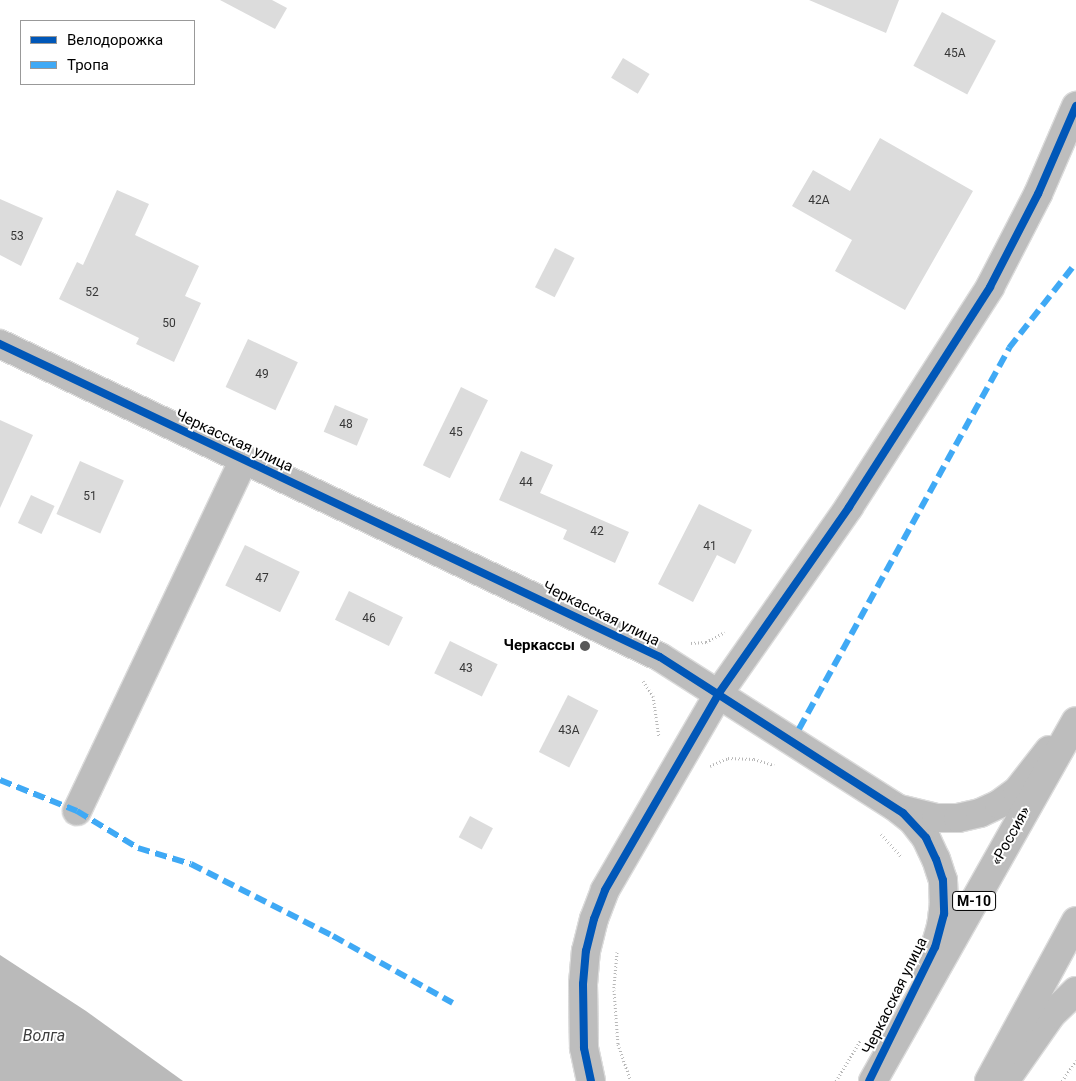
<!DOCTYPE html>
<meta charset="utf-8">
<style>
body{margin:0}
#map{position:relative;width:1076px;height:1081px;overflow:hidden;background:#fff;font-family:Roboto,sans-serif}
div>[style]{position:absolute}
.water>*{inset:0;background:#bababa}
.building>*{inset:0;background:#dcdcdc;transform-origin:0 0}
.path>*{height:3px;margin-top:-1.5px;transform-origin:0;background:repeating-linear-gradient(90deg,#b8b8b8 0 1px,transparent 0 3.5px)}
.roads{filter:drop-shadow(1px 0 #dbdbdb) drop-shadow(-1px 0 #dbdbdb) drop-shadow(0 1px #dbdbdb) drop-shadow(0 -1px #dbdbdb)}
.minor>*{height:28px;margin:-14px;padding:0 14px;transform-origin:14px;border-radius:14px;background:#bdbdbd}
.highway>*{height:28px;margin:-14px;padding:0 14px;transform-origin:14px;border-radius:14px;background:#bdbdbd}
.quiet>*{height:6px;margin-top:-3px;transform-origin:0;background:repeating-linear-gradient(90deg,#3fa9f5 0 12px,transparent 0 18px)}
.cycleway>*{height:8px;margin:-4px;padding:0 4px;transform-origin:4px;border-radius:4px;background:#0057b8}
.dots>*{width:14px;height:14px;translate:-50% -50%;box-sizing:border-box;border:2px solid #fff;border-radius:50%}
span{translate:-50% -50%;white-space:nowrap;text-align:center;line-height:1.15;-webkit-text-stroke:4px #fff;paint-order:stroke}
.number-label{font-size:12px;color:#373737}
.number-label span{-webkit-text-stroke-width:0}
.shield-label span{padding:1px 4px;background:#fff;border:1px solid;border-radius:4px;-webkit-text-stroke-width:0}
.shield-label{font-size:14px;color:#000;font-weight:700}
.street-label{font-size:15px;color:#000}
.poi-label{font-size:15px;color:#000;font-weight:700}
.right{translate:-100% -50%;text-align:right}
.water-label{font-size:16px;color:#3e3e3e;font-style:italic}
.legend{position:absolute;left:20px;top:20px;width:175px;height:65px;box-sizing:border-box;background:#fff;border:1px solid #999;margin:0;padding:6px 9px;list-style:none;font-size:15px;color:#000}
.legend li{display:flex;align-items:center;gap:10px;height:25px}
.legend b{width:25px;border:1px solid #999}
</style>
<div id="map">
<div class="water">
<div style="clip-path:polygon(0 955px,86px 1011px,183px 1081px,0 1081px)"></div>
</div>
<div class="building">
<div style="clip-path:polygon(220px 0,272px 0,287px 8px,275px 29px)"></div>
<div style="clip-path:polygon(809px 0,899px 0,886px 33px)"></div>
<div style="left:942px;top:12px;width:61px;height:61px;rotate:28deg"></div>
<div style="left:623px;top:58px;width:31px;height:23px;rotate:31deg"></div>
<div style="clip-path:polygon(880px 138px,973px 191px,905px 310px,835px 271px,852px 240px,792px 206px,813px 170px,850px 191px)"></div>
<div style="clip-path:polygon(117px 190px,149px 204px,135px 235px,199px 266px,185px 296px,201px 303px,174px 362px,136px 344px,139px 338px,59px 299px,77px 262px,83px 265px)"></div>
<div style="clip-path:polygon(0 199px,43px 218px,21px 266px,0 255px)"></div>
<div style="left:555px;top:248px;width:22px;height:44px;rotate:27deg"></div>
<div style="left:248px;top:339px;width:55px;height:53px;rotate:25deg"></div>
<div style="left:461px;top:387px;width:30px;height:87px;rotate:26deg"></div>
<div style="left:335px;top:405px;width:36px;height:29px;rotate:23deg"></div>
<div style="clip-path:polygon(0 420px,33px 435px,0 508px)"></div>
<div style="clip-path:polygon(521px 451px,553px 465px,540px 493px,629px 532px,615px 563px,563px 539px,567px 530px,499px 500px)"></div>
<div style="left:80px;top:461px;width:48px;height:58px;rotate:24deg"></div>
<div style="left:31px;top:495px;width:26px;height:31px;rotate:25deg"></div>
<div style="clip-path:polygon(699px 504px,752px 530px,735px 564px,717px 555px,693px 602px,658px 584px)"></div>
<div style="left:245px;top:545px;width:61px;height:45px;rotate:26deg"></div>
<div style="left:349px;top:591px;width:60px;height:32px;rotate:26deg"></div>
<div style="left:450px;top:641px;width:53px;height:36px;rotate:26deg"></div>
<div style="left:568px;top:695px;width:34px;height:64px;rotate:27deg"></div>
<div style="left:470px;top:816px;width:26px;height:24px;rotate:28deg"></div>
</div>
<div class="path">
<div style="left:691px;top:643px;width:15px;rotate:-4deg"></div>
<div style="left:706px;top:642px;width:21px;rotate:-28deg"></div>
<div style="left:643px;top:681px;width:18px;rotate:56deg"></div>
<div style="left:653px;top:696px;width:41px;rotate:81.7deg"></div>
<div style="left:710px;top:766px;width:20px;rotate:-24deg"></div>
<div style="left:728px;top:758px;width:26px;rotate:2deg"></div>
<div style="left:754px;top:759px;width:21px;rotate:17deg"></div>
<div style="left:881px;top:834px;width:31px;rotate:48deg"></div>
<div style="left:617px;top:952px;width:38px;rotate:95deg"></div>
<div style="left:614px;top:990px;width:54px;rotate:85.8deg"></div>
<div style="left:618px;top:1044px;width:39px;rotate:71deg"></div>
<div style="left:836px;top:1081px;width:47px;rotate:-59deg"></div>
<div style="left:1062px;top:1081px;width:25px;rotate:-56deg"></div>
</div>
<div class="roads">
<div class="minor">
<div style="left:0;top:344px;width:730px;rotate:25.37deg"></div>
<div style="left:660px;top:657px;width:277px;rotate:32.5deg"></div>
<div style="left:894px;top:806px;width:23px;rotate:38deg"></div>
<div style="left:912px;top:820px;width:23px;rotate:52deg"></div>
<div style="left:926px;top:838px;width:23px;rotate:65deg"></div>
<div style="left:936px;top:859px;width:22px;rotate:72deg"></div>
<div style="left:943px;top:880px;width:23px;rotate:88deg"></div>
<div style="left:944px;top:903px;width:23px;rotate:97deg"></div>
<div style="left:941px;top:926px;width:22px;rotate:106deg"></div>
<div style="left:935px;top:947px;width:25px;rotate:116deg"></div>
<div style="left:900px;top:809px;width:37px;rotate:14deg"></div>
<div style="left:936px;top:818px;width:22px"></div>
<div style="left:958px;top:818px;width:23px;rotate:-13deg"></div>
<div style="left:980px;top:813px;width:21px;rotate:-25deg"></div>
<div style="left:999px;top:804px;width:22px;rotate:-36deg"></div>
<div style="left:1017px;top:791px;width:52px;rotate:-52deg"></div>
<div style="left:77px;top:811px;width:387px;rotate:-64.6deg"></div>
<div style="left:591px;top:1081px;width:34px;rotate:-102deg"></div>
<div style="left:584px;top:1048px;width:64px;rotate:-90.9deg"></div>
<div style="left:583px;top:984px;width:33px;rotate:-85deg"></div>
<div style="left:586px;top:951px;width:33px;rotate:-76deg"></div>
<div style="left:594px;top:919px;width:31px;rotate:-69deg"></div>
<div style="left:605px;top:890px;width:228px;rotate:-59.9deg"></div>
<div style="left:719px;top:693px;width:227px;rotate:-55deg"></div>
<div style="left:849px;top:507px;width:261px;rotate:-57.3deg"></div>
<div style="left:990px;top:287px;width:105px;rotate:-62.7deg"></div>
<div style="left:1038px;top:194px;width:96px;rotate:-66.6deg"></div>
<div style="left:1005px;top:1081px;width:82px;rotate:-55deg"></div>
<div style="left:1052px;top:1014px;width:33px;rotate:-44deg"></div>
</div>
<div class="highway">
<div style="left:873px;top:1081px;width:413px;rotate:-60.6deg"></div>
<div style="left:989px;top:1081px;width:182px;rotate:-61.5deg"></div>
</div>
</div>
<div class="quiet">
<div style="left:799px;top:729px;width:435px;rotate:-61.1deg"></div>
<div style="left:1009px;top:348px;width:108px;rotate:-51.8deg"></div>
<div style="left:0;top:780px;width:83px;rotate:21.9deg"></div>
<div style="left:77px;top:811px;width:71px;rotate:31.2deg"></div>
<div style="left:138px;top:848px;width:55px;rotate:16.8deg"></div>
<div style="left:191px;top:864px;width:159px;rotate:26.9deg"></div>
<div style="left:333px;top:936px;width:137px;rotate:29.2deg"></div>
</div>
<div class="cycleway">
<div style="left:0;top:344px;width:730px;rotate:25.37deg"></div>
<div style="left:660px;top:657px;width:289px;rotate:32.7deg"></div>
<div style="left:903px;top:813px;width:34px;rotate:47deg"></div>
<div style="left:926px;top:838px;width:23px;rotate:65deg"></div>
<div style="left:936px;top:859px;width:22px;rotate:72deg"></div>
<div style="left:943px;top:880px;width:34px;rotate:88deg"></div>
<div style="left:944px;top:914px;width:34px;rotate:105deg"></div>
<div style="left:935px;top:947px;width:149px;rotate:116.2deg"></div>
<div style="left:591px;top:1081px;width:34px;rotate:-102deg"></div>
<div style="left:584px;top:1048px;width:64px;rotate:-90.9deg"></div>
<div style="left:583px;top:984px;width:33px;rotate:-85deg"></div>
<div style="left:586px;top:951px;width:33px;rotate:-76deg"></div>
<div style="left:594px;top:919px;width:31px;rotate:-69deg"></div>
<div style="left:605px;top:890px;width:228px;rotate:-59.9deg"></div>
<div style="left:719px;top:693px;width:227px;rotate:-55deg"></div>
<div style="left:849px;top:507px;width:261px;rotate:-57.3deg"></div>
<div style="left:990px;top:287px;width:105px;rotate:-62.7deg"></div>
<div style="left:1038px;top:194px;width:96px;rotate:-66.6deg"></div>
</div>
<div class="dots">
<div style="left:585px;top:646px;background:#595959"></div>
</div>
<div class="number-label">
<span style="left:955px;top:54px">45А</span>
<span style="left:819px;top:201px">42А</span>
<span style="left:17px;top:237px">53</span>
<span style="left:92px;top:293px">52</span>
<span style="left:169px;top:324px">50</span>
<span style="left:262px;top:375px">49</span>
<span style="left:346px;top:425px">48</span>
<span style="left:456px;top:433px">45</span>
<span style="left:526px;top:483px">44</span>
<span style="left:90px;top:497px">51</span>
<span style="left:597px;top:532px">42</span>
<span style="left:710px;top:547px">41</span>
<span style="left:262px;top:579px">47</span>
<span style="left:369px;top:619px">46</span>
<span style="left:466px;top:669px">43</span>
<span style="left:569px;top:731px">43А</span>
</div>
<div class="shield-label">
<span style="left:974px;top:901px">М-10</span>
</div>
<div class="street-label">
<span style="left:234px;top:441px;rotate:25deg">Черкасская улица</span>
<span style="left:601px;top:614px;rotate:26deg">Черкасская улица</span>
<span style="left:1011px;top:836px;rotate:-61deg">«Россия»</span>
<span style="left:895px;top:996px;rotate:-64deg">Черкасская улица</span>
</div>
<div class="poi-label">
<span class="right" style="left:575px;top:646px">Черкассы</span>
</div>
<div class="water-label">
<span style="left:44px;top:1036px">Волга</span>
</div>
<ul class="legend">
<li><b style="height:6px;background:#0057b8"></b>Велодорожка</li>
<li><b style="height:6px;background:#3fa9f5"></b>Тропа</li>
</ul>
</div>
